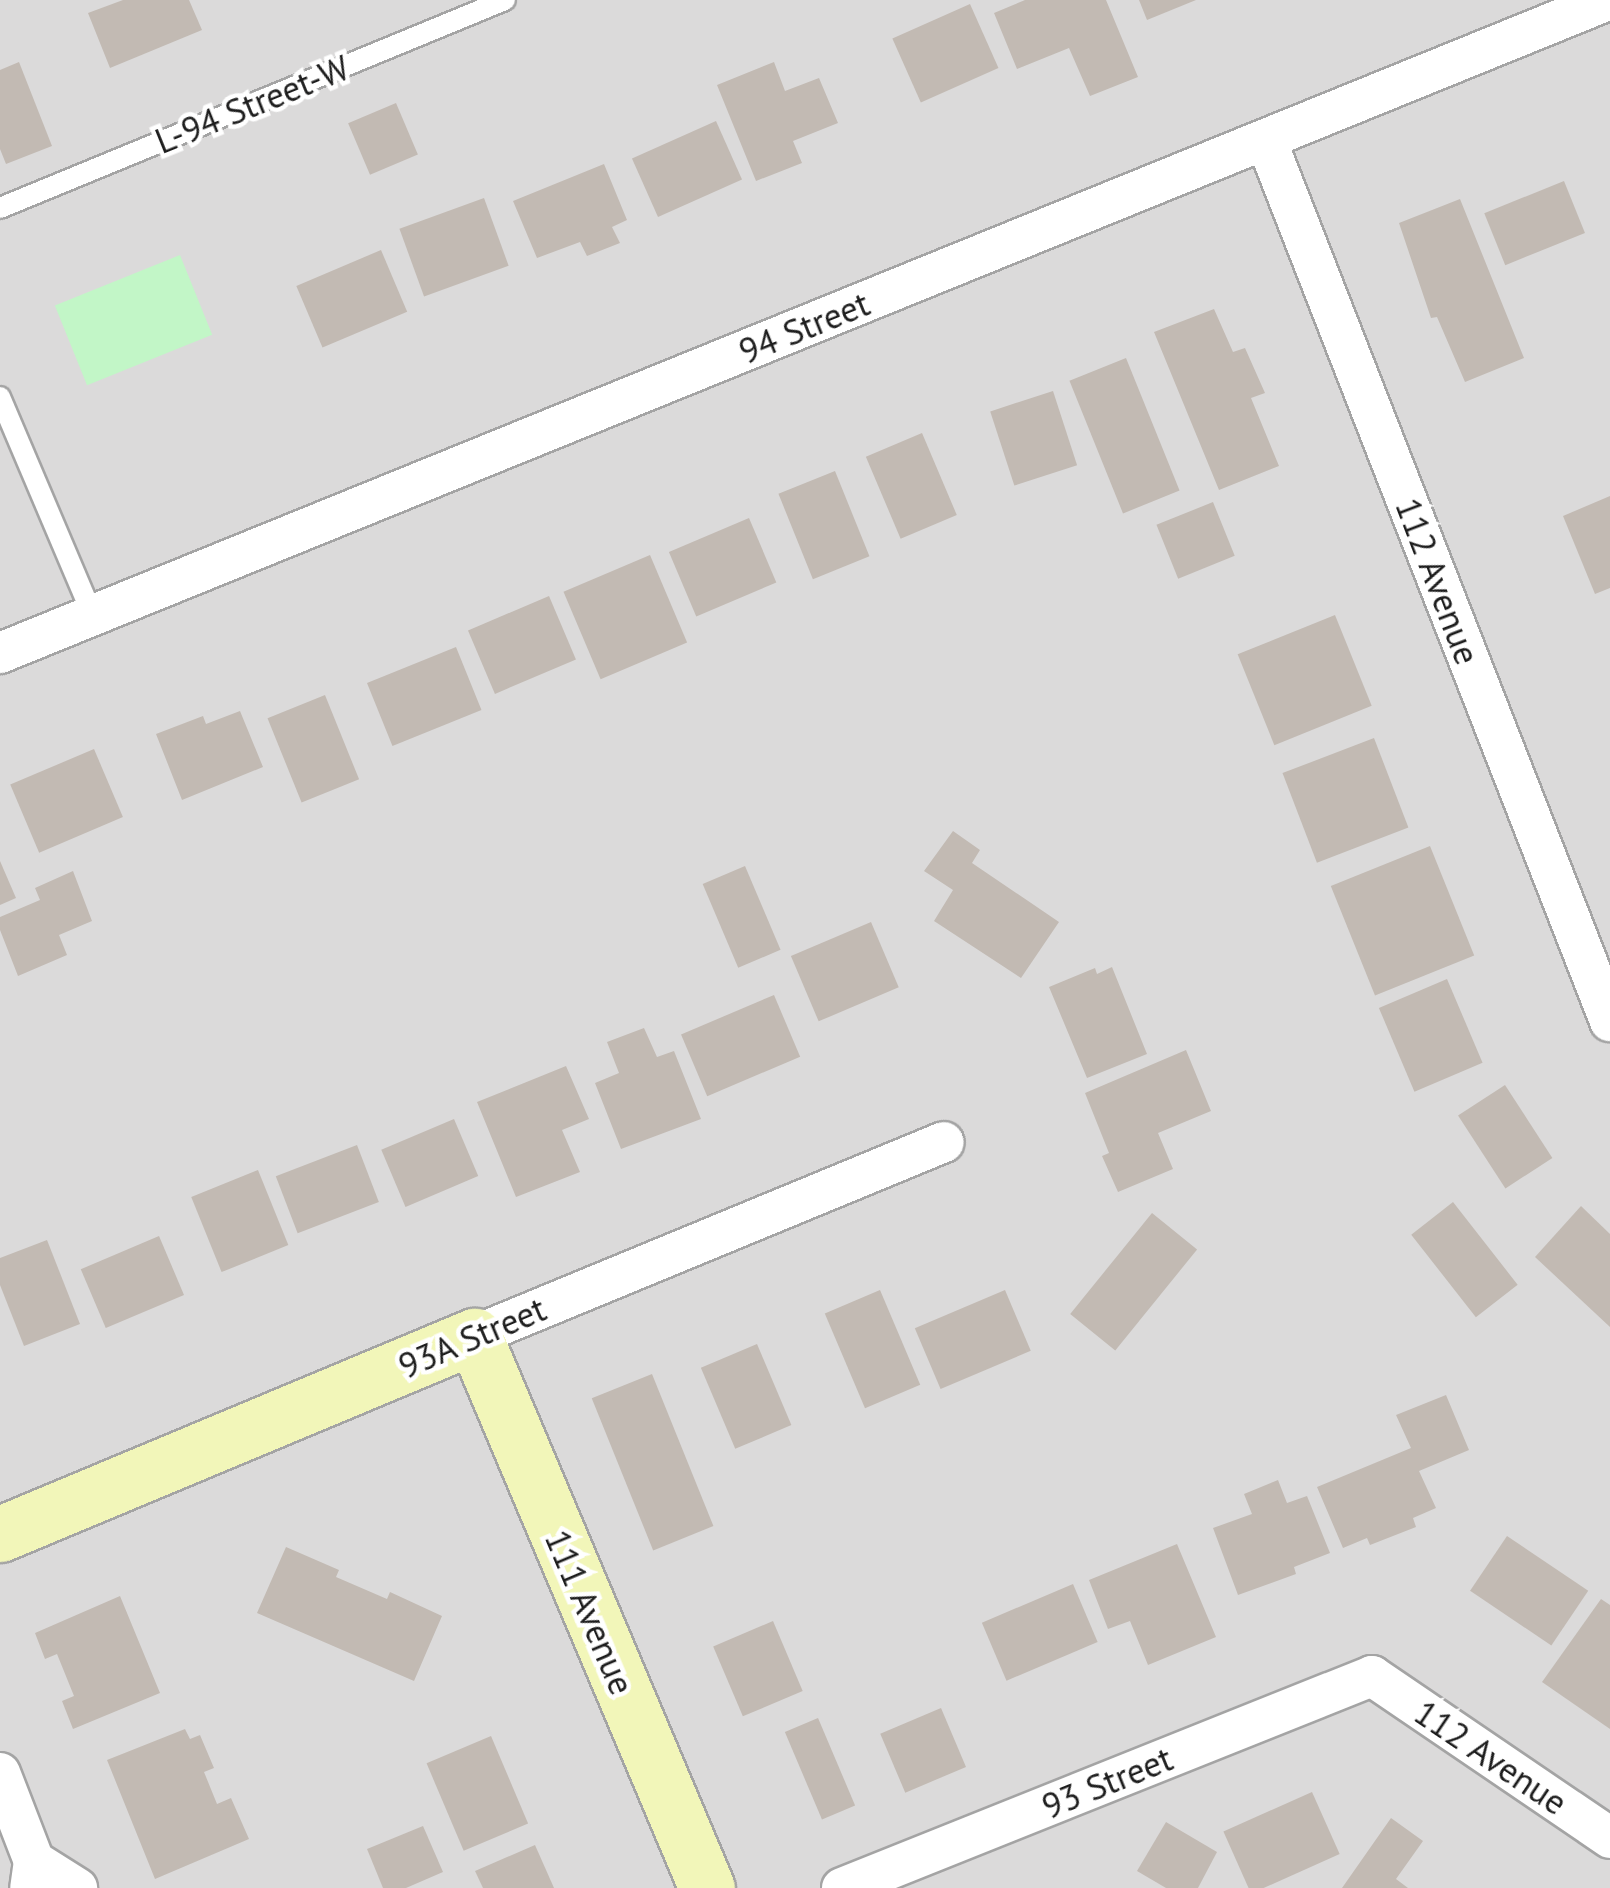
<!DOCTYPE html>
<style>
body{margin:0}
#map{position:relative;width:1610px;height:1888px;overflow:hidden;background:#eeeae3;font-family:"PT Sans",sans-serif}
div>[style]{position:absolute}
.residential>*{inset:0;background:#dbdada;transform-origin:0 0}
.park>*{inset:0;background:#c2f6c7;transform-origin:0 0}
.building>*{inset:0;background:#c2bab3;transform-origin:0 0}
.roads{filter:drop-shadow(2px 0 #a4a4a4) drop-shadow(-2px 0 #a4a4a4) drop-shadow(0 2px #a4a4a4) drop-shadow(0 -2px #a4a4a4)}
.lane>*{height:20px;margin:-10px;padding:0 10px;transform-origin:10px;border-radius:10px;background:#fff}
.street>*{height:40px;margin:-20px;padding:0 20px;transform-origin:20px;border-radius:20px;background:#fff}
.secondary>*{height:55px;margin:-27.5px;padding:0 27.5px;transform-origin:27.5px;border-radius:27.5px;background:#f2f6b9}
span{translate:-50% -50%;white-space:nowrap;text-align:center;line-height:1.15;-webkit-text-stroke:9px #fff;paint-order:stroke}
.street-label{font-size:35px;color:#1d1d1d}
</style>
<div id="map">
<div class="residential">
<div style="left:0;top:0;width:1610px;height:1888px"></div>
</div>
<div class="park">
<div style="left:180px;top:255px;width:86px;height:135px;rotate:68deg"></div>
</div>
<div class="building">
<div style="clip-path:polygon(123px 0,189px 0,202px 30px,110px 68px,88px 13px)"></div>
<div style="clip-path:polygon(1025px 0,1106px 0,1138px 77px,1090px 96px,1069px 48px,1017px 69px,994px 13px)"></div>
<div style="clip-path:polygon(1139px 0,1196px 0,1147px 20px)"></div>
<div style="left:970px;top:4px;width:70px;height:85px;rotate:66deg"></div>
<div style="clip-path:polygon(19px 62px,52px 146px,6px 164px,0 149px,0 70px)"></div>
<div style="clip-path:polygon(774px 62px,785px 91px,819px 78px,838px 123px,793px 141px,802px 163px,756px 181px,717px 85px)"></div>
<div style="left:396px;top:103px;width:56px;height:52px;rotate:67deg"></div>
<div style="left:716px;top:121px;width:64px;height:92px;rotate:66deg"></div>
<div style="clip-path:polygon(604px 164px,627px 220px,612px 227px,620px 243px,587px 256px,580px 242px,537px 258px,513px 201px)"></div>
<div style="left:1564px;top:181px;width:56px;height:86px;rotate:68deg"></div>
<div style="left:484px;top:198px;width:72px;height:90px;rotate:70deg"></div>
<div style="clip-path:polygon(1460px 199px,1524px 358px,1465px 382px,1437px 317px,1431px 318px,1399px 223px)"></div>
<div style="left:381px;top:250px;width:67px;height:92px;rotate:67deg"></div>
<div style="clip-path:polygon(1214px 309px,1233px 352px,1245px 348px,1265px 393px,1251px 398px,1279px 466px,1219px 490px,1154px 332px)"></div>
<div style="left:1126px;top:358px;width:143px;height:61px;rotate:68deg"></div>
<div style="left:1053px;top:391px;width:78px;height:66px;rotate:72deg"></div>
<div style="left:922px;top:433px;width:89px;height:61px;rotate:67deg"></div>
<div style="left:835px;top:471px;width:92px;height:61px;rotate:68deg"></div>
<div style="clip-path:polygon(1610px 496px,1610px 588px,1595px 594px,1563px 516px)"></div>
<div style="left:1213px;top:502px;width:58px;height:61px;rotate:68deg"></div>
<div style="left:749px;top:518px;width:70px;height:87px;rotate:67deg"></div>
<div style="left:650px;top:555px;width:95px;height:94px;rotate:67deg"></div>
<div style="left:549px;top:596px;width:69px;height:88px;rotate:67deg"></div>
<div style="left:1335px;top:615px;width:98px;height:105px;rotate:68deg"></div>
<div style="left:456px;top:647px;width:68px;height:96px;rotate:68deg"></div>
<div style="left:325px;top:695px;width:91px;height:62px;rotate:68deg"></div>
<div style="clip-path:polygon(240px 711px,263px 767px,182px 800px,156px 734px,203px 716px,206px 724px)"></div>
<div style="left:1374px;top:738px;width:96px;height:98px;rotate:69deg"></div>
<div style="left:94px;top:749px;width:74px;height:91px;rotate:67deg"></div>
<div style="clip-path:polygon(953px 831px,980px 850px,972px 863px,1059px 922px,1021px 978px,934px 921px,953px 890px,924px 871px)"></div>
<div style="left:1430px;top:846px;width:118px;height:107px;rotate:68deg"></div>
<div style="clip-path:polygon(0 861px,16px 898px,0 905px)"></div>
<div style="left:745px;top:866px;width:91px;height:46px;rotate:67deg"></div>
<div style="clip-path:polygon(73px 871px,92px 921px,59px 935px,67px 955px,18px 976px,0 930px,0 917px,40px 900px,35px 888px)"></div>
<div style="left:871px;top:922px;width:71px;height:87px;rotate:67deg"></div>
<div style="clip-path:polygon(1112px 967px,1147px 1054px,1087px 1078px,1049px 987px,1095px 968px,1097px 974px)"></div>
<div style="left:1447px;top:979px;width:91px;height:74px;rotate:67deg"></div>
<div style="left:774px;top:995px;width:67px;height:101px;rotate:67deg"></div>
<div style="clip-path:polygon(644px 1028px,657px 1057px,674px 1051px,701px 1119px,621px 1149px,595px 1083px,619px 1073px,607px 1042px)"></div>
<div style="clip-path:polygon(1186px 1050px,1211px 1111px,1158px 1133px,1173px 1169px,1118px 1192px,1102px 1156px,1109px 1153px,1085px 1093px)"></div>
<div style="clip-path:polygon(566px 1066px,589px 1119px,562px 1130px,580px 1172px,516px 1197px,477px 1102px)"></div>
<div style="left:1505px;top:1085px;width:87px;height:56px;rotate:57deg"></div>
<div style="left:454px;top:1119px;width:62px;height:79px;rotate:67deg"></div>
<div style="left:357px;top:1145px;width:61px;height:87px;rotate:69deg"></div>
<div style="left:258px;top:1170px;width:81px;height:72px;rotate:68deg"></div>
<div style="left:1453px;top:1202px;width:105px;height:53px;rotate:52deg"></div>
<div style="clip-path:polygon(1581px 1206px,1610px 1234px,1610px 1327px,1535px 1257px)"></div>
<div style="left:1152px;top:1213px;width:58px;height:130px;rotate:39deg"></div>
<div style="left:159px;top:1236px;width:64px;height:85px;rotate:67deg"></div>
<div style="clip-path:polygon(47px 1240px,80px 1324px,24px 1346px,0 1285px,0 1258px)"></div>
<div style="left:880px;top:1290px;width:103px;height:60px;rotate:67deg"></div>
<div style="left:1005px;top:1290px;width:66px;height:98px;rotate:67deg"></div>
<div style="left:757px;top:1344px;width:88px;height:61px;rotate:67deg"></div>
<div style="left:652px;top:1374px;width:164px;height:65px;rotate:68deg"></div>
<div style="clip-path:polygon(1446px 1395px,1469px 1450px,1419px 1471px,1436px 1508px,1413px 1518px,1416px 1527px,1370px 1545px,1367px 1538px,1343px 1548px,1317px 1487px,1411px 1448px,1396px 1415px)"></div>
<div style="clip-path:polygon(1278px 1480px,1287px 1503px,1307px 1496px,1330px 1553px,1294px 1567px,1296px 1574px,1238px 1595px,1213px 1528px,1252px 1514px,1244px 1494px)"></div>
<div style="left:1507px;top:1536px;width:98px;height:66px;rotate:34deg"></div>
<div style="clip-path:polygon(1177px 1544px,1216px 1637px,1148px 1665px,1130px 1621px,1108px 1629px,1089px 1580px)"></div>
<div style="clip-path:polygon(286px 1547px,339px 1570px,336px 1577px,387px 1599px,390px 1592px,442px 1616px,414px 1681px,257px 1613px)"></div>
<div style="left:1073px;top:1584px;width:63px;height:99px;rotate:67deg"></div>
<div style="clip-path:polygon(120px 1596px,160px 1693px,73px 1729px,62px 1701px,74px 1696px,57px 1654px,45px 1659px,35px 1633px)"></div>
<div style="clip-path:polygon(1601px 1599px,1610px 1605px,1610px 1729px,1542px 1682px)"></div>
<div style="left:773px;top:1621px;width:76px;height:65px;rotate:67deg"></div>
<div style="left:941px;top:1708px;width:64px;height:66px;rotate:67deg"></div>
<div style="left:818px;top:1718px;width:95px;height:36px;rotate:67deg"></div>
<div style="clip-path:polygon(185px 1729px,190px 1739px,200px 1735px,214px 1768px,204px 1772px,217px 1804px,231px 1798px,249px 1839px,155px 1879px,107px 1760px)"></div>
<div style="left:491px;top:1736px;width:95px;height:70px;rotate:67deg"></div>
<div style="left:1312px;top:1792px;width:68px;height:97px;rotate:66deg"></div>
<div style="clip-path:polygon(1391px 1818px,1423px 1841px,1396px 1879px,1408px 1888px,1342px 1888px)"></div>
<div style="clip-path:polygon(1166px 1822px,1217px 1852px,1198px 1888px,1166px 1888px,1137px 1871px)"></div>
<div style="clip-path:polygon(423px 1826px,443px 1872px,406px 1888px,383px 1888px,367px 1849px)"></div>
<div style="clip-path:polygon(535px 1845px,554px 1888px,483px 1888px,475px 1871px)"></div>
</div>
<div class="roads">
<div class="lane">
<div style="left:0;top:208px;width:546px;rotate:-22.39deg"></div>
<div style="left:0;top:397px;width:238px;rotate:67deg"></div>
</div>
<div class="street">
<div style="left:1266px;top:140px;width:946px;rotate:68.67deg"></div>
<div style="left:0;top:653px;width:1736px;rotate:-22.1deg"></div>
<div style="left:474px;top:1336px;width:508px;rotate:-22.43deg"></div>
<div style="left:0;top:1773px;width:94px;rotate:68.9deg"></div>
<div style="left:34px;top:1861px;width:27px;rotate:98deg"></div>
<div style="left:34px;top:1861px;width:51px;rotate:32.1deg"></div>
<div style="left:842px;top:1888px;width:571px;rotate:-21.8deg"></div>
<div style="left:1372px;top:1676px;width:288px;rotate:34.2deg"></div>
</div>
<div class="secondary">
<div style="left:0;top:1534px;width:514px;rotate:-22.67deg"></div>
<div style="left:474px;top:1336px;width:599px;rotate:67.12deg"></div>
</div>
</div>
<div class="street-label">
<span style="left:252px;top:104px;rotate:-22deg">L-94 Street-W</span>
<span style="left:804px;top:327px;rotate:-22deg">94 Street</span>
<span style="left:1438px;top:581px;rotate:69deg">112 Avenue</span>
<span style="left:472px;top:1337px;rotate:-23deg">93A Street</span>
<span style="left:590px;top:1612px;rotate:67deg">111 Avenue</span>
<span style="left:1491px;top:1757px;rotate:34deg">112 Avenue</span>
<span style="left:1107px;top:1782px;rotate:-22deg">93 Street</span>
</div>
</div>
